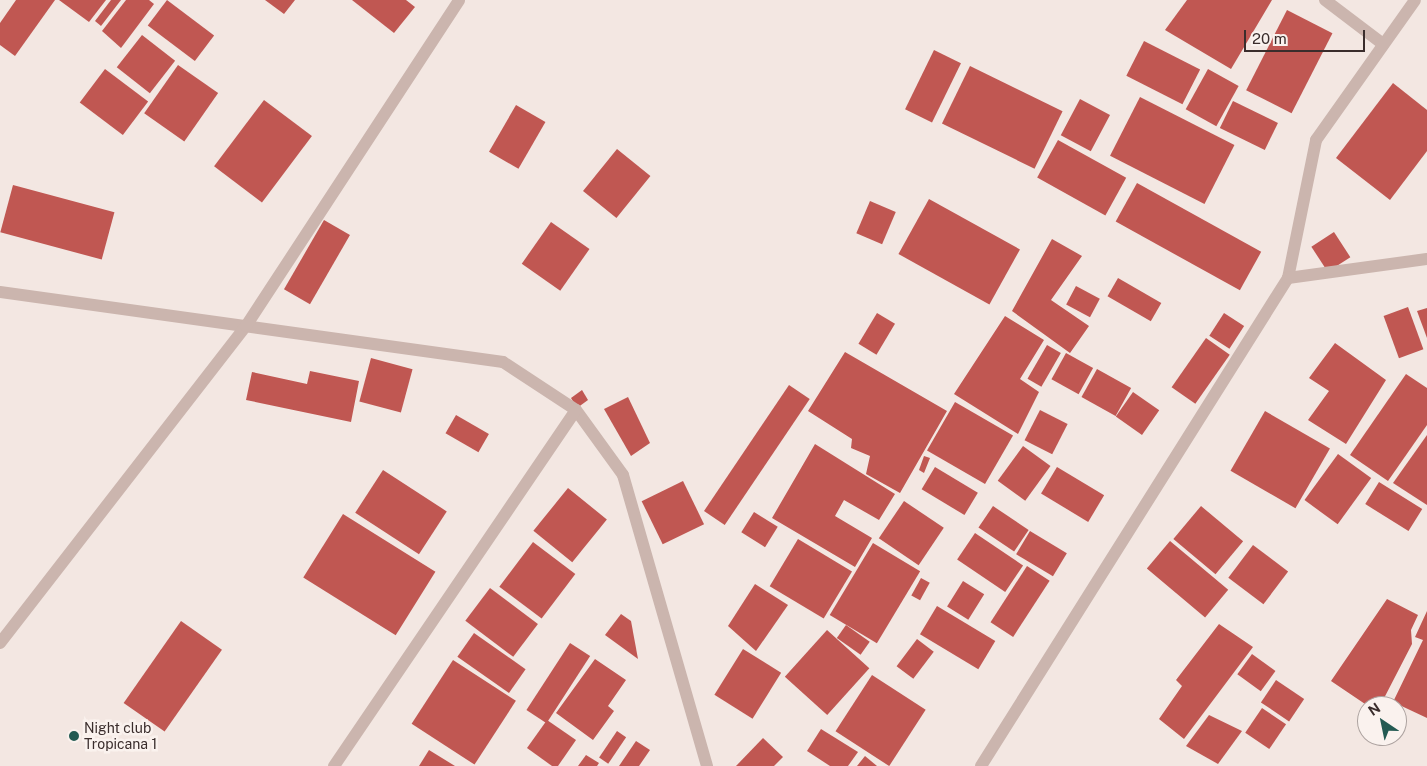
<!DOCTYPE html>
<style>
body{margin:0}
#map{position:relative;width:1427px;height:766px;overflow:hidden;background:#f3e7e2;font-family:"Public Sans",sans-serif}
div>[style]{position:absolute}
.building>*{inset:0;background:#c05752;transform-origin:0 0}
.minor>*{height:12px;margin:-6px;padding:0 6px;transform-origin:6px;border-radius:6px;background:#cbb5ae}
.dots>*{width:14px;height:14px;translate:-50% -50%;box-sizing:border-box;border:2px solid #faf2ee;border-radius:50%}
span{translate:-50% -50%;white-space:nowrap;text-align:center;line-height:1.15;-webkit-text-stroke:5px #faf2ee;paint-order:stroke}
.poi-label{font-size:14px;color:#3a2d2c}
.left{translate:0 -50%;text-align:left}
.north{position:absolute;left:1357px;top:696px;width:50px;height:50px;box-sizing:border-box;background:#faf2ee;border:1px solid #ada3a0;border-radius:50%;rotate:326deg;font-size:14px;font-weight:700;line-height:20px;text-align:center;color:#3a2d2c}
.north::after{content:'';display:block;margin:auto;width:18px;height:22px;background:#235a52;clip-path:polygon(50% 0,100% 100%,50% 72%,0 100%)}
.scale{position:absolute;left:1244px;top:30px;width:121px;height:22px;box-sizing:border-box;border:2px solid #3a2d2c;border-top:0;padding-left:6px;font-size:15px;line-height:18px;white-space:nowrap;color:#3a2d2c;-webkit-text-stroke:4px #faf2ee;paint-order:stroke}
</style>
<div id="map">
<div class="building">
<div style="clip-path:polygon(16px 0,55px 0,15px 56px,0 45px,0 23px)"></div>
<div style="clip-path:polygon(59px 0,106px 0,89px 22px)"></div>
<div style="clip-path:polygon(111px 0,121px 0,101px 26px,95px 21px)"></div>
<div style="clip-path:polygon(126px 0,149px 0,154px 4px,121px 48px,102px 31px)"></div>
<div style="left:167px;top:0;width:59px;height:32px;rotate:37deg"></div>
<div style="clip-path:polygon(265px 0,295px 0,284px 14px)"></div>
<div style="clip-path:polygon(352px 0,406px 0,415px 7px,394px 33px)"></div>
<div style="clip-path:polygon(1187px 0,1272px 0,1231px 69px,1165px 30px)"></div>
<div style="left:1287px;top:10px;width:51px;height:90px;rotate:27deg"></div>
<div style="left:142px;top:35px;width:42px;height:41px;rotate:38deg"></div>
<div style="left:1144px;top:41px;width:63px;height:39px;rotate:27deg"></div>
<div style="left:934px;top:50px;width:30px;height:66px;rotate:26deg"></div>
<div style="left:178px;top:65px;width:49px;height:59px;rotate:35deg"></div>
<div style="left:970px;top:66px;width:103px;height:64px;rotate:26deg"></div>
<div style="left:105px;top:69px;width:54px;height:42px;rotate:37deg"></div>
<div style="left:1208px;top:69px;width:35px;height:46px;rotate:29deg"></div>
<div style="clip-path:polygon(1393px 83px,1427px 110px,1427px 151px,1390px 200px,1336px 158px)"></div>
<div style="left:1140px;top:97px;width:106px;height:66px;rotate:27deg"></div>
<div style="left:1080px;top:99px;width:34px;height:41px;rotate:28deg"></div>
<div style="left:264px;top:100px;width:60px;height:83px;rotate:37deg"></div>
<div style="left:1233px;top:101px;width:50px;height:30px;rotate:26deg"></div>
<div style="left:516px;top:105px;width:34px;height:54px;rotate:30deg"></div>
<div style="left:1058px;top:140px;width:78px;height:43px;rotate:29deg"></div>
<div style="left:617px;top:149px;width:43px;height:54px;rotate:39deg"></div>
<div style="left:1137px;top:183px;width:142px;height:44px;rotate:29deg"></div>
<div style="left:13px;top:185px;width:105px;height:49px;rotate:15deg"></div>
<div style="left:929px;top:199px;width:104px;height:63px;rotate:29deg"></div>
<div style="left:870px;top:201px;width:28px;height:35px;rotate:23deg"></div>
<div style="left:324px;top:220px;width:30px;height:80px;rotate:30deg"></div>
<div style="left:551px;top:222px;width:47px;height:51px;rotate:35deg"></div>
<div style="left:1334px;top:232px;width:30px;height:27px;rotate:57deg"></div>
<div style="clip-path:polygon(1052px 239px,1082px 256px,1051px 300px,1089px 326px,1070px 353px,1012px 311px)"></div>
<div style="left:1118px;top:278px;width:50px;height:21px;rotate:30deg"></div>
<div style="left:1076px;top:286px;width:27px;height:21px;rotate:28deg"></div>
<div style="left:1408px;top:307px;width:45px;height:26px;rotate:70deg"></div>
<div style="clip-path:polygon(1427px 308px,1427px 338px,1417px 311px)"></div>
<div style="left:877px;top:313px;width:21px;height:36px;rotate:31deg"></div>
<div style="left:1224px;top:313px;width:24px;height:27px;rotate:33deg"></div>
<div style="clip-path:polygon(1005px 316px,1044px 340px,1020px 379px,1039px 392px,1018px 434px,954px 394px)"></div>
<div style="left:1206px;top:338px;width:29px;height:60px;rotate:35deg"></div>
<div style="clip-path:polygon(1335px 343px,1386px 380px,1346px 444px,1308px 420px,1329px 391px,1309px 378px)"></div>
<div style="left:1047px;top:345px;width:16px;height:39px;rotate:30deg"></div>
<div style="clip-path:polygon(845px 352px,947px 411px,900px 493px,866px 474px,870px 456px,851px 448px,852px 439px,808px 411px)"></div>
<div style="left:1066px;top:353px;width:31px;height:30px;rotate:29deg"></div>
<div style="left:371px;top:358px;width:43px;height:45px;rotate:15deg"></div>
<div style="left:1097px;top:369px;width:39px;height:32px;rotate:29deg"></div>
<div style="clip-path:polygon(310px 371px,359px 381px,351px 422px,246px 400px,252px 372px,307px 384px)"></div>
<div style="clip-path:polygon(1406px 374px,1427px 388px,1427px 425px,1388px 481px,1350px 455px)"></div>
<div style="left:789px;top:385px;width:25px;height:152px;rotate:34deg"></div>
<div style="clip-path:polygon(582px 390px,588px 400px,577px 408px,571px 398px)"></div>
<div style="left:1133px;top:392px;width:32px;height:30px;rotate:35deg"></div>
<div style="clip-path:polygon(628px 397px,650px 443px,631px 456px,604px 409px)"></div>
<div style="left:955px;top:402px;width:67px;height:56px;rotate:30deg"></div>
<div style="left:1040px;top:410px;width:31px;height:34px;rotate:27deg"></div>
<div style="left:1265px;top:411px;width:75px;height:69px;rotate:30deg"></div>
<div style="left:456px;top:415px;width:38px;height:21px;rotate:30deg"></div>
<div style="clip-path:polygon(1427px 435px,1427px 505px,1393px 483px)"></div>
<div style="clip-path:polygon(815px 444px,895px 494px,879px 520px,844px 500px,835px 516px,872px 538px,855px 567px,772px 518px)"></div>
<div style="left:1023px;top:446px;width:34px;height:43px;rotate:36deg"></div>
<div style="left:1338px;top:454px;width:41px;height:57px;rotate:36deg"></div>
<div style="clip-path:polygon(924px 456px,930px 458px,924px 473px,919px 470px)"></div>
<div style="left:935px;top:467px;width:50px;height:26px;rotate:31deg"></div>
<div style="left:1057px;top:467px;width:55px;height:31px;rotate:31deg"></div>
<div style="left:383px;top:470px;width:76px;height:51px;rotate:33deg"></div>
<div style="left:683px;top:481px;width:48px;height:46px;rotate:64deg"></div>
<div style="left:1379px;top:482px;width:51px;height:26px;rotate:32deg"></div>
<div style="left:568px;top:488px;width:50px;height:55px;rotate:39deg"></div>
<div style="left:904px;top:501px;width:48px;height:45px;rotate:34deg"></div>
<div style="left:993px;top:506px;width:43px;height:26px;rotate:34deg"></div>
<div style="left:1201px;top:506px;width:55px;height:43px;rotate:40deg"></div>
<div style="left:754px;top:512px;width:28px;height:24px;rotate:32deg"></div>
<div style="left:343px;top:514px;width:109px;height:75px;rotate:32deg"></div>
<div style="left:1030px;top:531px;width:43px;height:27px;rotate:31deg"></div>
<div style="left:975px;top:533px;width:58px;height:32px;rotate:34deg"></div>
<div style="left:798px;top:539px;width:63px;height:55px;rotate:31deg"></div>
<div style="left:1170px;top:541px;width:76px;height:36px;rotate:40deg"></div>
<div style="left:533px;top:542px;width:53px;height:56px;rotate:37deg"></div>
<div style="left:873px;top:543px;width:55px;height:84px;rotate:31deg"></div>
<div style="left:1253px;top:545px;width:44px;height:41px;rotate:37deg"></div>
<div style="left:1027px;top:566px;width:27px;height:67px;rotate:33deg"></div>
<div style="left:921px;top:578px;width:10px;height:20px;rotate:29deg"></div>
<div style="left:963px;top:581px;width:25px;height:30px;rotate:32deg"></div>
<div style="clip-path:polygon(755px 584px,788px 605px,756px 651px,728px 626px)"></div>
<div style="left:490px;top:588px;width:60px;height:41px;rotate:37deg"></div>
<div style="clip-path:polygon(1387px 599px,1418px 615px,1411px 630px,1412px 644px,1380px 706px,1368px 706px,1331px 681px)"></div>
<div style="left:937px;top:606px;width:68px;height:33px;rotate:31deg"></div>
<div style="clip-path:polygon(1427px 611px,1427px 718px,1393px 702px,1423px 640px,1415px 637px)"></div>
<div style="clip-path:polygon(621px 614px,631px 621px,638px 659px,605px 635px)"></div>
<div style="left:181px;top:621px;width:50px;height:100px;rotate:35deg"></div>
<div style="clip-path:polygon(1219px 624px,1253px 647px,1184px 739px,1159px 719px,1182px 686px,1176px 680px)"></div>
<div style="left:846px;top:625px;width:29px;height:16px;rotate:35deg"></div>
<div style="left:827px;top:630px;width:57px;height:63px;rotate:42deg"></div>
<div style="left:474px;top:633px;width:63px;height:29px;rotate:35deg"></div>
<div style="left:917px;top:639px;width:21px;height:34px;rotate:37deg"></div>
<div style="left:570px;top:643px;width:24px;height:80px;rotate:33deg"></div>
<div style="left:743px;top:649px;width:45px;height:54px;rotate:32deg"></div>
<div style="left:1252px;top:654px;width:29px;height:25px;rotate:36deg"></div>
<div style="clip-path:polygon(595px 659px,626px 680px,608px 706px,614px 711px,593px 740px,556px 713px)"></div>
<div style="left:453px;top:660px;width:75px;height:76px;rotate:33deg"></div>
<div style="left:872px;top:675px;width:64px;height:67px;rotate:33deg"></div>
<div style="left:1276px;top:680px;width:34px;height:27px;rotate:34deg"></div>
<div style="left:1262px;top:708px;width:29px;height:30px;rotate:34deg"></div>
<div style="clip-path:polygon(1209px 715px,1242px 731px,1218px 764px,1186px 746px)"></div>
<div style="clip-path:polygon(547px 720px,576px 740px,558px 766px,552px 766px,527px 748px)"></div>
<div style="clip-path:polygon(821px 729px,858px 752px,848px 766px,830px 766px,807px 751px)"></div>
<div style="left:617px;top:731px;width:11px;height:32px;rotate:34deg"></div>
<div style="clip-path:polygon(763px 738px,783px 757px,774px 766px,736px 766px)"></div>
<div style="clip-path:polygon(636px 741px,650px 750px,639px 766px,619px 766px)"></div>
<div style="clip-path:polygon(429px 750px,455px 766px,419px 766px)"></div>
<div style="clip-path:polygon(586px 755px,599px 763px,597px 766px,578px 766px)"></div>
<div style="clip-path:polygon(865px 756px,877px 766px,857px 766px)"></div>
</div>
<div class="minor">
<div style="left:1325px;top:0;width:73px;rotate:37.2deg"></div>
<div style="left:1288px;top:278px;width:141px;rotate:-78.5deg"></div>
<div style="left:1316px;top:140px;width:171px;rotate:-54.7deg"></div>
<div style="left:0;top:292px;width:508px;rotate:7.92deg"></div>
<div style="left:503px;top:362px;width:87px;rotate:33.3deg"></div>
<div style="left:576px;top:410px;width:80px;rotate:54.1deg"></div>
<div style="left:623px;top:475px;width:303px;rotate:73.9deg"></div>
<div style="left:0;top:643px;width:401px;rotate:-52.2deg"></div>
<div style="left:246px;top:326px;width:389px;rotate:-56.8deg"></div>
<div style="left:334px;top:766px;width:430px;rotate:-55.8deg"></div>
<div style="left:981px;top:766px;width:577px;rotate:-57.83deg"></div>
<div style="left:1288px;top:278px;width:140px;rotate:-7.8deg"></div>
</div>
<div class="dots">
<div style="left:74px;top:736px;background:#235a52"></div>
</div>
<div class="poi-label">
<span class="left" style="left:84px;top:736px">Night club<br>Tropicana 1</span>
</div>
<div class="north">N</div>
<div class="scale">20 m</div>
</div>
